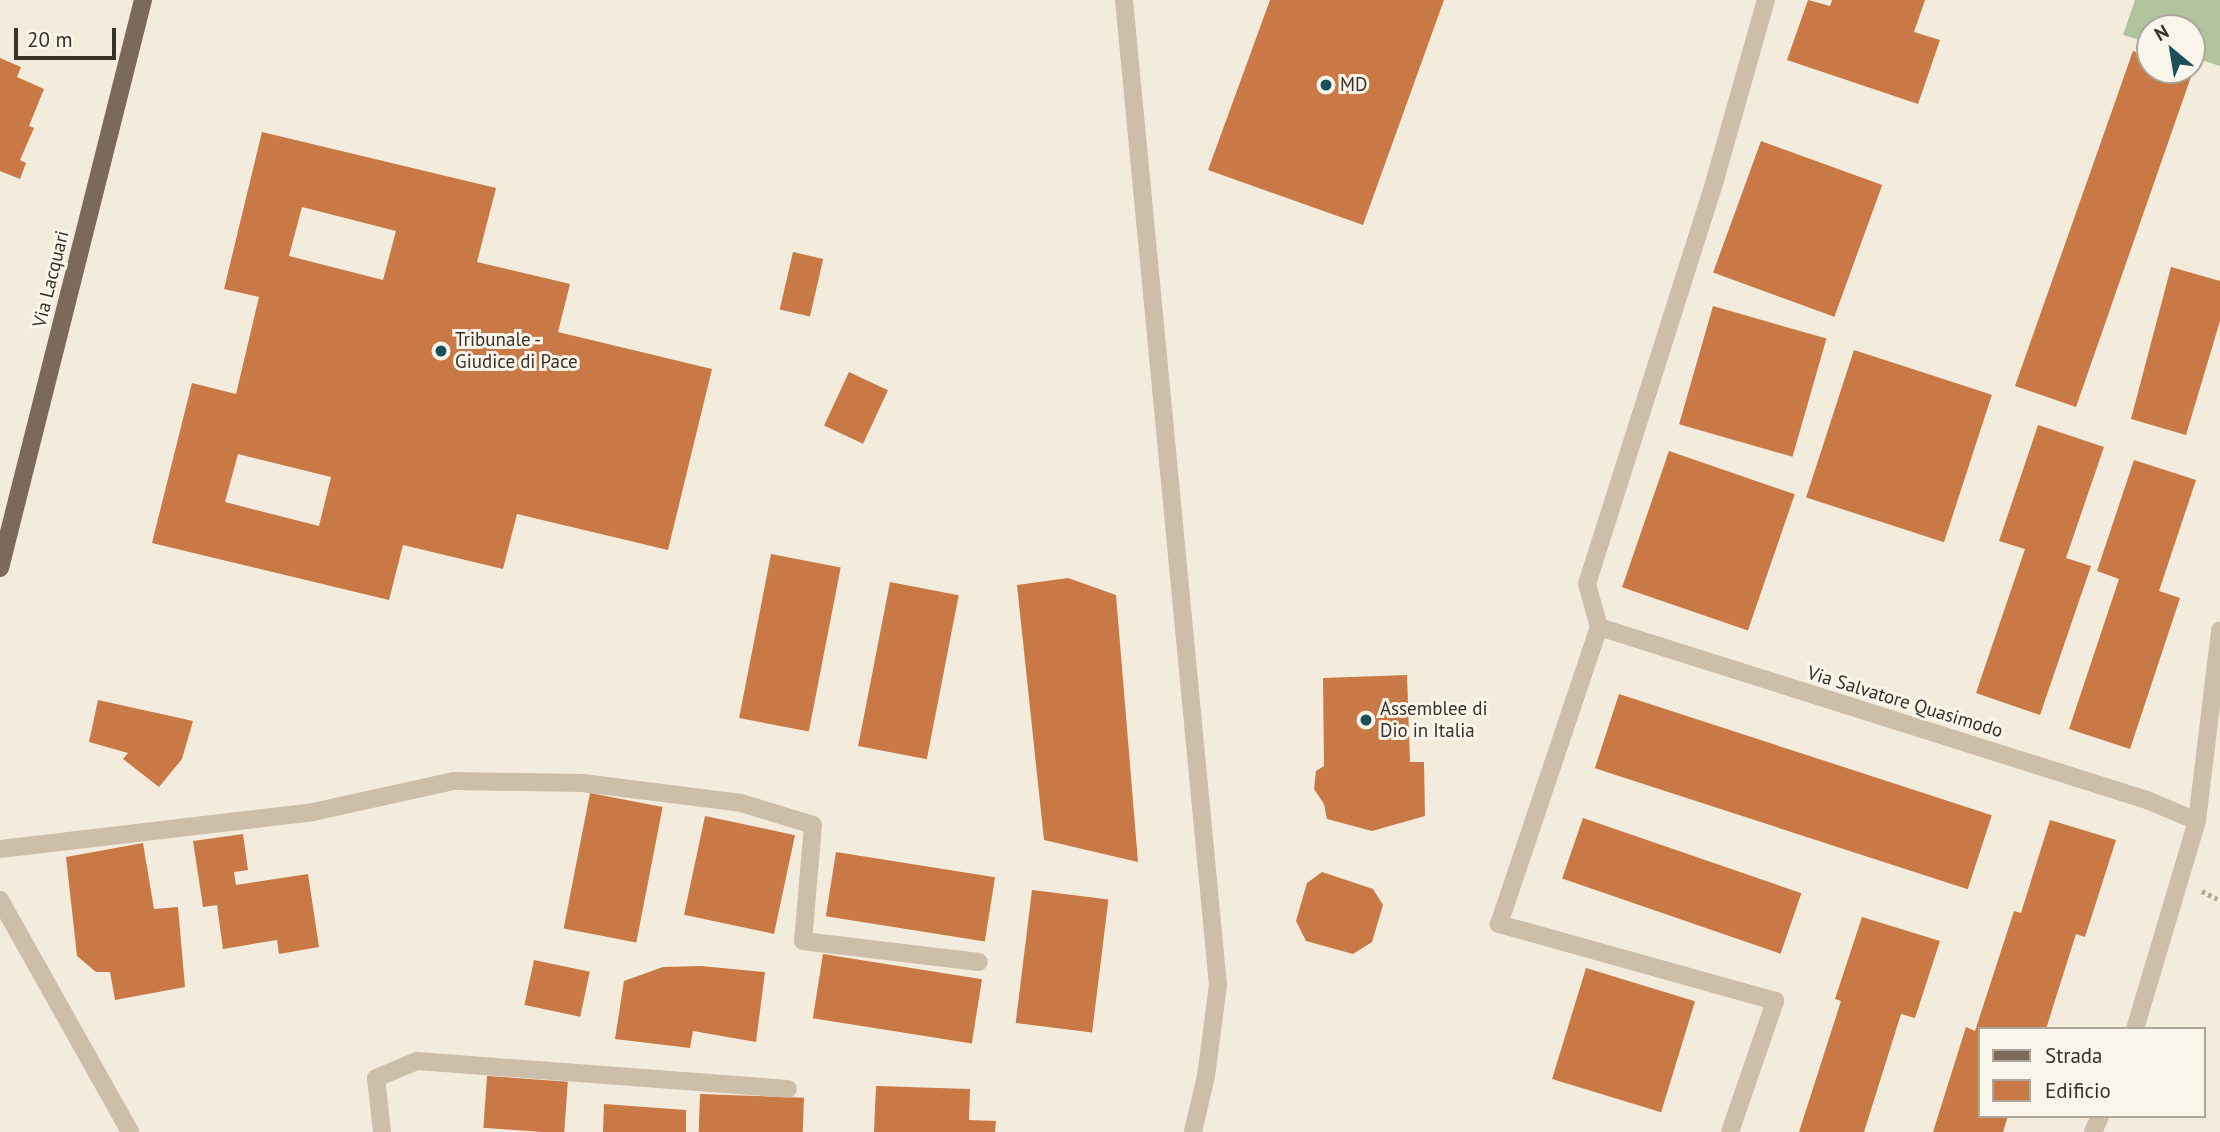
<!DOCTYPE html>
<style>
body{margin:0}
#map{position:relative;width:2220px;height:1132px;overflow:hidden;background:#f3ecdd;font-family:"PT Sans",sans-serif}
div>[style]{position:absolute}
.green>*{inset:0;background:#b0c39c}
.building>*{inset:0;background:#c97945;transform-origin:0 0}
.path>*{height:4.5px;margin-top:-2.25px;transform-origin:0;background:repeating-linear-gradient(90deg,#b8a892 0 3.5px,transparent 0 7px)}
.minor>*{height:18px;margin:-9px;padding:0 9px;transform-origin:9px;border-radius:9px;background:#ccbea8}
.major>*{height:18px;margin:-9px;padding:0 9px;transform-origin:9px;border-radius:9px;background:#7b6a59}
.dots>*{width:19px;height:19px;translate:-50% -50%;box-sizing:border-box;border:4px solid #faf5ea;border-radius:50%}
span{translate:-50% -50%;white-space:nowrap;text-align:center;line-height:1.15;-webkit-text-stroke:6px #faf5ea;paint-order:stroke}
.poi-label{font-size:19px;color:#383029}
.left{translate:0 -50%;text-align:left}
.street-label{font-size:19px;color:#383029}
.legend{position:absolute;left:1978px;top:1027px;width:228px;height:91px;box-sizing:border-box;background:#faf5ea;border:2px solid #aca69d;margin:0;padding:9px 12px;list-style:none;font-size:21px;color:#383029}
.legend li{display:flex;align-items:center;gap:14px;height:35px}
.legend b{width:35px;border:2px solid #aca69d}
.north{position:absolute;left:2136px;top:14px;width:70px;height:70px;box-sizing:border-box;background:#faf5ea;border:2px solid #aca69d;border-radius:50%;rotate:330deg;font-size:19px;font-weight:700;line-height:28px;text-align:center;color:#383029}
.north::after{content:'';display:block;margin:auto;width:24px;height:32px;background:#1d4e5c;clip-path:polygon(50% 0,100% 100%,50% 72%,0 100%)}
.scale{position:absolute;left:14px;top:28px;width:102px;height:32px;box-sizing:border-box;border:4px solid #383029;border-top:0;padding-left:9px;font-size:21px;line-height:24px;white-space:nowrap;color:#383029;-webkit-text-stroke:5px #faf5ea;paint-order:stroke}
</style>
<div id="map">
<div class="green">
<div style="clip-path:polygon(2135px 0,2220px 0,2220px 66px,2192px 57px,2192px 28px,2150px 28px,2150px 43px,2123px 35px)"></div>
</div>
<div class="building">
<div style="clip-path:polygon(1270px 0,1444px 0,1363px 225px,1208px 170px)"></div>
<div style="clip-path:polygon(1808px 0,1830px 6px,1832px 0,1925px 0,1914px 32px,1940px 40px,1918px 104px,1787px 60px)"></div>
<div style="clip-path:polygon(2133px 51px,2150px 57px,2150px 70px,2193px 71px,2076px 407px,2015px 386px)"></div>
<div style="clip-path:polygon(0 58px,21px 67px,17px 77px,44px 89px,29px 126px,34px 128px,20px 160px,26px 163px,20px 179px,0 171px)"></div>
<div style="clip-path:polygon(evenodd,262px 132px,496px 188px,477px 262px,570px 284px,558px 332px,712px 369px,668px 550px,517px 514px,503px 569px,403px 545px,389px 600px,152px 543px,192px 383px,236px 394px,259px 297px,224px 289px,262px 132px,302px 207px,396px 231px,383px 280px,289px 256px,302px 207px,262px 132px,238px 454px,331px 477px,319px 526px,225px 502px,238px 454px)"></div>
<div style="left:1761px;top:141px;width:129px;height:140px;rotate:20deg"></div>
<div style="left:793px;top:252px;width:31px;height:59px;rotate:13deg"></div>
<div style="clip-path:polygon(2171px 267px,2220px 281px,2220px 321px,2186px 435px,2131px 419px)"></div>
<div style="left:1713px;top:306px;width:118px;height:123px;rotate:16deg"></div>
<div style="left:1854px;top:350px;width:145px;height:155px;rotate:18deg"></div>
<div style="left:849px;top:372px;width:43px;height:59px;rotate:25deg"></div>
<div style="clip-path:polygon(2038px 425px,2104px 447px,2066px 558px,2091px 566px,2040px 715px,1976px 693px,2025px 549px,1999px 541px)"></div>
<div style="left:1669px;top:451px;width:133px;height:144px;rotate:19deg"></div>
<div style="clip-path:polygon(2134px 460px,2196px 480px,2159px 591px,2180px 598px,2130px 749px,2069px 729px,2119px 579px,2097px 571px)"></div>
<div style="left:771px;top:554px;width:71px;height:167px;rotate:11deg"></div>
<div style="clip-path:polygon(1068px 578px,1116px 595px,1138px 862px,1044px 840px,1017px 585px)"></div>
<div style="left:890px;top:582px;width:70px;height:167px;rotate:11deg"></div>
<div style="clip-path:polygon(1407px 675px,1410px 762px,1424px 762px,1425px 816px,1372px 831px,1327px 819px,1324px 804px,1314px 789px,1316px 771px,1324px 766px,1323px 678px)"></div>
<div style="left:1619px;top:694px;width:392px;height:78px;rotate:18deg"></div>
<div style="clip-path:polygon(98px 700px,193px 721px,182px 759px,159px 787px,123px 759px,128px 753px,89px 742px)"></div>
<div style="left:590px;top:793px;width:74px;height:138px;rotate:11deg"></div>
<div style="left:705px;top:816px;width:92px;height:101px;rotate:12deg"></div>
<div style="left:1583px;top:818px;width:231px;height:64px;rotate:19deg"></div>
<div style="clip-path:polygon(2050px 820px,2116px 840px,2085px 937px,2076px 934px,2046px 1029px,1980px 1029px,1980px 1116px,2008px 1116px,2003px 1132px,1933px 1132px,1966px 1027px,1975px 1031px,2014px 911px,2021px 913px)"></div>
<div style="clip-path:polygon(243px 834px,248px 870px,234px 872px,236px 885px,308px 874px,319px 947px,279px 954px,277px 940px,223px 949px,217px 905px,203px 907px,193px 841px)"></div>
<div style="clip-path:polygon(143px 843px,154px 909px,178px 907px,185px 987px,115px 1000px,110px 972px,96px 972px,77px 956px,66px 857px)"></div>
<div style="left:836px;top:852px;width:161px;height:65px;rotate:9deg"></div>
<div style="clip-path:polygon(1322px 872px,1373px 889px,1383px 905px,1372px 942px,1353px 954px,1306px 941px,1296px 921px,1307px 883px)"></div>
<div style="left:1032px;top:890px;width:77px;height:134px;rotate:7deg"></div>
<div style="clip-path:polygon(1862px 917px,1940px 941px,1915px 1018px,1901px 1014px,1864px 1132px,1799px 1132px,1841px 1001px,1835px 999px)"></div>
<div style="left:823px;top:954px;width:161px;height:65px;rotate:9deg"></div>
<div style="left:534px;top:960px;width:57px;height:46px;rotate:12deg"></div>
<div style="clip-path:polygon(701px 966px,765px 972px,756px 1042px,693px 1031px,690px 1048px,615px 1039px,624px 981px,663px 967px)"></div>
<div style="left:1586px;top:968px;width:114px;height:116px;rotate:17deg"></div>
<div style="left:487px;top:1076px;width:81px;height:52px;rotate:4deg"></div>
<div style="clip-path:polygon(876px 1086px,970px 1089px,969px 1120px,996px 1121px,995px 1132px,874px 1132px)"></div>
<div style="left:700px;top:1094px;width:104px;height:38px;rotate:2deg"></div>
<div style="clip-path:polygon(604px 1104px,686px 1110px,686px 1132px,603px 1132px)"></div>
</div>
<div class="path">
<div style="left:2202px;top:891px;width:20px;rotate:27deg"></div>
</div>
<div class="minor">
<div style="left:1124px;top:0;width:989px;rotate:84.55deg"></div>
<div style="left:1218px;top:985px;width:92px;rotate:97.5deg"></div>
<div style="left:1206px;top:1076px;width:57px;rotate:103.1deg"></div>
<div style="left:1599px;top:627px;width:575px;rotate:17.52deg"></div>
<div style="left:2147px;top:800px;width:54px;rotate:22.8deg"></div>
<div style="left:0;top:849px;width:315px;rotate:-6.7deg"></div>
<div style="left:313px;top:812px;width:144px;rotate:-12.4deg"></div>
<div style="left:454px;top:781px;width:129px;rotate:0.9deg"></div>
<div style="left:583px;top:783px;width:159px;rotate:7.2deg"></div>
<div style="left:741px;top:803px;width:75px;rotate:17deg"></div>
<div style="left:813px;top:825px;width:116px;rotate:94.9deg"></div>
<div style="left:803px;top:941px;width:177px;rotate:6.8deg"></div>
<div style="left:0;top:900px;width:266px;rotate:60.7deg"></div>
<div style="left:2135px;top:1029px;width:217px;rotate:-73.4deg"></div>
<div style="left:2197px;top:821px;width:192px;rotate:-83.1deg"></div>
<div style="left:382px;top:1132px;width:54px;rotate:-96.3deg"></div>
<div style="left:376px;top:1078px;width:44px;rotate:-22.5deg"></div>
<div style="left:417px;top:1061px;width:372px;rotate:4.3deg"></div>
<div style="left:1730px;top:1132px;width:139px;rotate:-71deg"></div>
<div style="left:1775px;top:1001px;width:287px;rotate:-164.4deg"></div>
<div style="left:1499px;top:924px;width:313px;rotate:-71.4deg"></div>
<div style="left:1599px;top:627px;width:45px;rotate:-105.6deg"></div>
<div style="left:1587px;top:584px;width:424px;rotate:-72.4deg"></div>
<div style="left:1715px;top:180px;width:187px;rotate:-74.2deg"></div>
<div style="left:2093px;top:1132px;width:17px;rotate:-66deg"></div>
</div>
<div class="major">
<div style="left:0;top:568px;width:586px;rotate:-75.87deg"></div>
</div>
<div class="dots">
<div style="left:1326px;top:85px;background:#1d4e5c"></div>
<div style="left:441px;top:351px;background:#1d4e5c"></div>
<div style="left:1366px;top:720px;background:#1d4e5c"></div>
</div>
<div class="poi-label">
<span class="left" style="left:1340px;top:85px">MD</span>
<span class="left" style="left:455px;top:351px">Tribunale -<br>Giudice di Pace</span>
<span class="left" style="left:1380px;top:720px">Assemblee di<br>Dio in Italia</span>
</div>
<div class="street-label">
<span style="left:51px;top:279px;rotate:-76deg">Via Lacquari</span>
<span style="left:1905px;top:702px;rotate:17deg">Via Salvatore Quasimodo</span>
</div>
<ul class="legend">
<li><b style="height:9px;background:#7b6a59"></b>Strada</li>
<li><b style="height:19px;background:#c97945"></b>Edificio</li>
</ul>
<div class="north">N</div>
<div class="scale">20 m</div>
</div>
